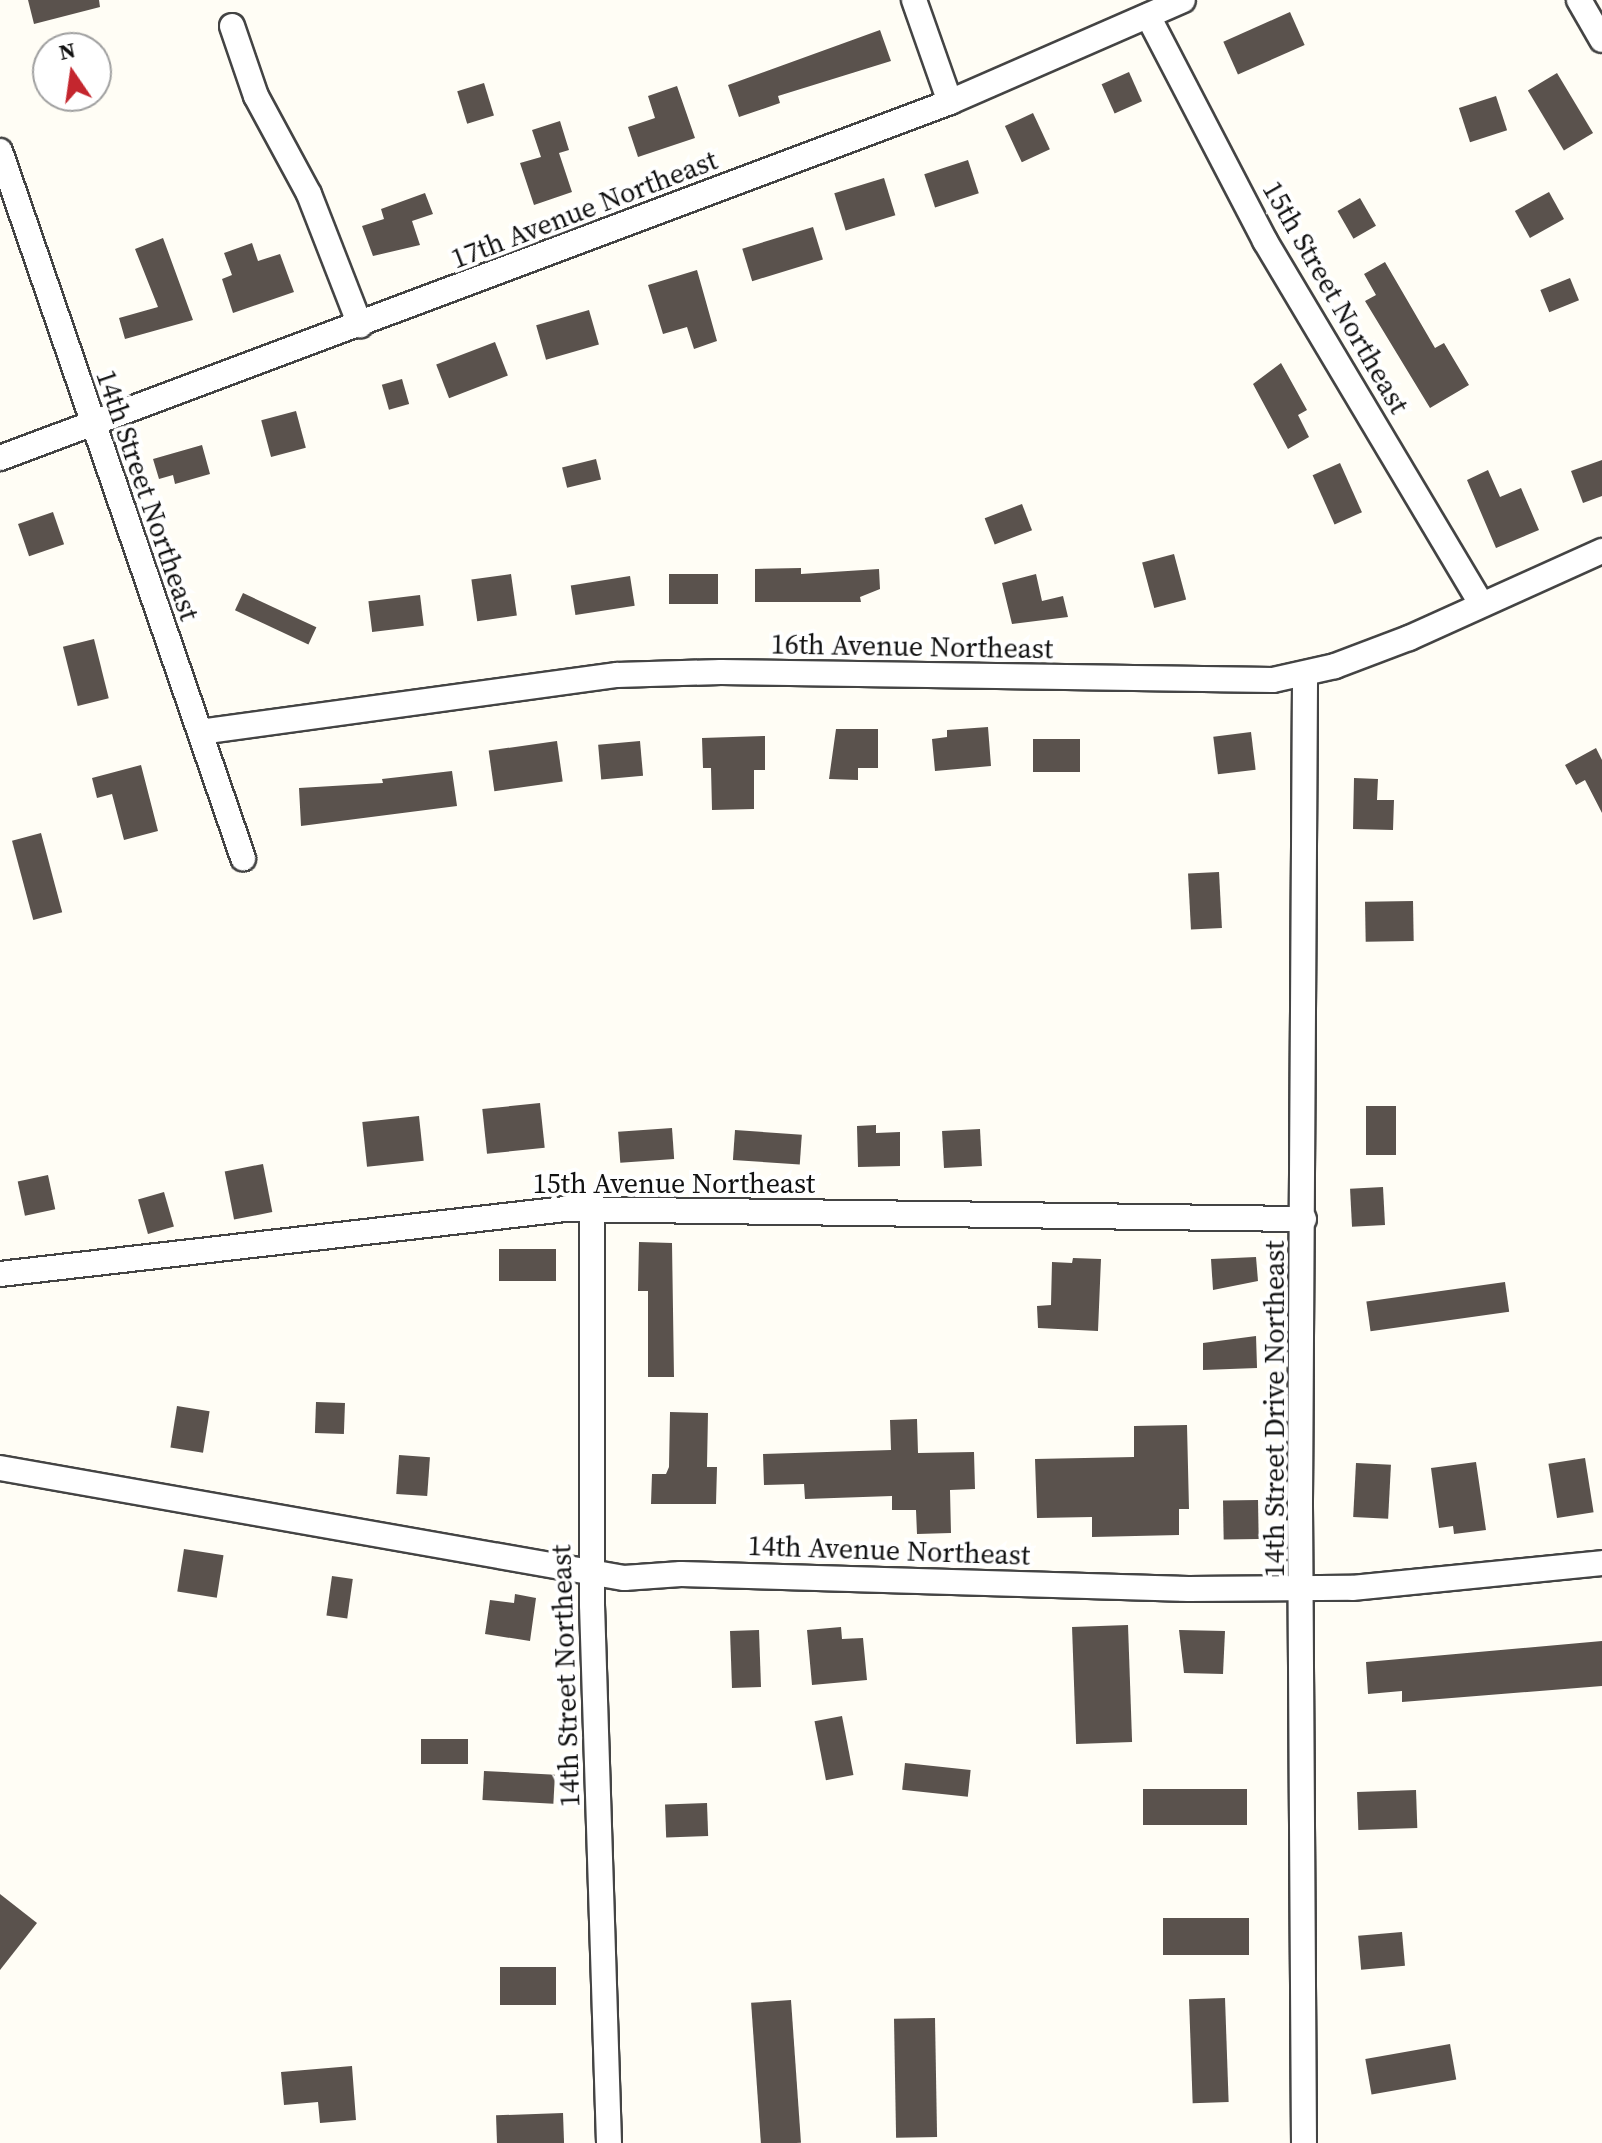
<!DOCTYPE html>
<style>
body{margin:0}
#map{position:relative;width:1602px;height:2143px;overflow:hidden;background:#fffdf5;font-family:"Source Serif 4",serif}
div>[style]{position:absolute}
.building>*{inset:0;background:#5a524d;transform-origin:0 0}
.roads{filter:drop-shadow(2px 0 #444) drop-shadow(-2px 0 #444) drop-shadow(0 2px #444) drop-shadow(0 -2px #444)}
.street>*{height:24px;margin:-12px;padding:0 12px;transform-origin:12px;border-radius:12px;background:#fff}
span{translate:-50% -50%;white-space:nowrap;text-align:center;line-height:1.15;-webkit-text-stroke:8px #fff;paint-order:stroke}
.street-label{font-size:28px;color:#111}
.north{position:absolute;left:32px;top:32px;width:80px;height:80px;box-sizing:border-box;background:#fff;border:2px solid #a0a0a0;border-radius:50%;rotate:347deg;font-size:22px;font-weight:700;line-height:32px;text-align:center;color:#111}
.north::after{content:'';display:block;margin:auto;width:28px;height:36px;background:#c4262e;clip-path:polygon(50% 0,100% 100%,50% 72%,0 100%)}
</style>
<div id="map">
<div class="building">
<div style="clip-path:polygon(28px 0,99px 0,100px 7px,34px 24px)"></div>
<div style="left:1290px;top:12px;width:36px;height:73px;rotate:66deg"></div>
<div style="clip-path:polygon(880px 30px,891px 61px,778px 96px,780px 103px,739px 117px,728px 85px)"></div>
<div style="left:1129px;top:72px;width:32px;height:30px;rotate:66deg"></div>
<div style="left:1557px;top:73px;width:70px;height:34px;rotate:59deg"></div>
<div style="left:484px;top:83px;width:34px;height:28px;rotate:73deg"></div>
<div style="clip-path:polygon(677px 86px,695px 138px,638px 157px,628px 127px,655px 118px,648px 96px)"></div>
<div style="left:1496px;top:96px;width:36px;height:39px;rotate:72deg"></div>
<div style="left:1033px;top:113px;width:40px;height:31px;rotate:65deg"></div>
<div style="clip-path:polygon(560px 121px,569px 150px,559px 153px,572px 192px,534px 205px,520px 163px,541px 157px,532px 130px)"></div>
<div style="left:968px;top:160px;width:35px;height:46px;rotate:72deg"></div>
<div style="left:884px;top:178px;width:39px;height:52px;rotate:73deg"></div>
<div style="left:1549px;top:192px;width:31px;height:39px;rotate:61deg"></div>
<div style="clip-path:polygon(425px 193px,433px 214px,412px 221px,420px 245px,373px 256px,362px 226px,384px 219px,381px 209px)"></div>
<div style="left:1360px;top:198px;width:32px;height:26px;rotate:60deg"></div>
<div style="left:813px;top:227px;width:34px;height:74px;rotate:73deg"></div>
<div style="clip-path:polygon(163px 238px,193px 320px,125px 339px,119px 318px,158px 307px,135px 249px)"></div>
<div style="clip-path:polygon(252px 243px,258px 261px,280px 254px,294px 292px,233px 313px,222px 279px,232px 275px,224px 253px)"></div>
<div style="clip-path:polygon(1385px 262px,1435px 348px,1444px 343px,1469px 385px,1430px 408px,1365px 301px,1376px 295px,1364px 274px)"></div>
<div style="clip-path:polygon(697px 270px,717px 341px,694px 349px,687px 327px,663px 334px,648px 285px)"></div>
<div style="left:1570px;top:278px;width:24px;height:32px;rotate:68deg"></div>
<div style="left:589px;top:310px;width:36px;height:55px;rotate:74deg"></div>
<div style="left:495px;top:342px;width:36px;height:63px;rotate:69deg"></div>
<div style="clip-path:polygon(1281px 363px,1307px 410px,1298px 415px,1309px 437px,1288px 449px,1253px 384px)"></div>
<div style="left:402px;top:379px;width:26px;height:21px;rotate:74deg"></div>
<div style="left:296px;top:411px;width:38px;height:36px;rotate:75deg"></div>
<div style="clip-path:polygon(202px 445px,210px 474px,175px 484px,173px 475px,159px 479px,153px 459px)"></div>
<div style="left:596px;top:459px;width:21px;height:35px;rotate:76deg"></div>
<div style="clip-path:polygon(1602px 460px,1602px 496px,1583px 503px,1571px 471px)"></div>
<div style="left:1340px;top:463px;width:54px;height:30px;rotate:66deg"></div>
<div style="clip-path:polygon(1488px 470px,1500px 497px,1521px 488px,1539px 530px,1496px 548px,1467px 480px)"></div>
<div style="left:1022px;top:504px;width:28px;height:40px;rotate:69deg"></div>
<div style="left:53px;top:512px;width:34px;height:37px;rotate:71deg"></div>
<div style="left:1174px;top:554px;width:47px;height:33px;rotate:75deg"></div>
<div style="clip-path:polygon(801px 568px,801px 574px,879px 569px,880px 589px,860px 597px,861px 602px,755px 602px,755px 569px)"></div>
<div style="left:511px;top:574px;width:42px;height:40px;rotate:82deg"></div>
<div style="left:669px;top:574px;width:49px;height:30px"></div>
<div style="clip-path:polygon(1036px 574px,1042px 601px,1063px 596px,1068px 617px,1012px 624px,1002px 583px)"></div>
<div style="left:630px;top:576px;width:30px;height:60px;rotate:81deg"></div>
<div style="left:243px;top:593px;width:81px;height:19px;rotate:25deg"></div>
<div style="left:420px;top:595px;width:31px;height:52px;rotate:83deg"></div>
<div style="left:94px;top:639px;width:61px;height:32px;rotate:76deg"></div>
<div style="clip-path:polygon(988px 727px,991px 766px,935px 771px,932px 739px,947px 737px,947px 730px)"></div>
<div style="clip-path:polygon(836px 729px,878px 729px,878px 768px,858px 768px,858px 780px,829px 779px)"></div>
<div style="left:1251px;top:732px;width:38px;height:38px;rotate:83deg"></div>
<div style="clip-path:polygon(765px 736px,765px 770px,754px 770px,754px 809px,712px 810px,711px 768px,703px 768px,702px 738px)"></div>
<div style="left:1033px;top:739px;width:47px;height:33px"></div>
<div style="left:557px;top:741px;width:41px;height:69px;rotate:82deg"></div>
<div style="left:640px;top:741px;width:35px;height:42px;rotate:85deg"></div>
<div style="clip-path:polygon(1596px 748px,1602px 760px,1602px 813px,1585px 780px,1576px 785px,1565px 765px)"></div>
<div style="clip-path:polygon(141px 765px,158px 831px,124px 840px,112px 794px,97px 798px,92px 778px)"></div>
<div style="clip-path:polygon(452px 771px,457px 806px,301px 826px,299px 788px,383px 783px,382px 779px)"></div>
<div style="clip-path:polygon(1354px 778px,1378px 779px,1377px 800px,1394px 800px,1393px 830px,1353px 829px)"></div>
<div style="left:41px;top:833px;width:82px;height:30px;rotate:75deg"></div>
<div style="left:1219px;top:872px;width:56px;height:31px;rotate:87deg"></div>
<div style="left:1413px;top:901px;width:40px;height:48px;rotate:89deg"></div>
<div style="left:540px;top:1103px;width:45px;height:58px;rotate:84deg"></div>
<div style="left:1366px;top:1106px;width:30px;height:49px"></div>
<div style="left:419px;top:1116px;width:45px;height:57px;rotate:84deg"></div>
<div style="clip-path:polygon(876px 1125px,876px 1133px,900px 1132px,900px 1166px,858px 1167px,857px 1126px)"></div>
<div style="left:672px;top:1128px;width:31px;height:54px;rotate:86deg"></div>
<div style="left:980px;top:1129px;width:37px;height:38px;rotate:87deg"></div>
<div style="left:735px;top:1130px;width:67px;height:30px;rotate:4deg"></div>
<div style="left:263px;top:1164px;width:49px;height:39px;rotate:79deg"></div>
<div style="left:48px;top:1175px;width:35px;height:31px;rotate:78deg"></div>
<div style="left:1383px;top:1187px;width:38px;height:33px;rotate:87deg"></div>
<div style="left:164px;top:1192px;width:36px;height:27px;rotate:74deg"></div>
<div style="clip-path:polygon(639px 1242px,672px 1243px,674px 1377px,648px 1377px,648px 1291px,638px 1291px)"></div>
<div style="left:556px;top:1249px;width:32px;height:57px;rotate:90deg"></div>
<div style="clip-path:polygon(1256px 1257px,1258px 1281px,1213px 1290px,1211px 1259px)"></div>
<div style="clip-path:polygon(1073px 1258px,1101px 1259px,1098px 1331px,1038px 1328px,1037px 1306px,1051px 1305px,1052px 1262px,1072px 1263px)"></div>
<div style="left:1505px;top:1282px;width:30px;height:140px;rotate:82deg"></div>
<div style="clip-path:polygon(1256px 1336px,1257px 1368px,1203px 1370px,1203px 1343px)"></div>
<div style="left:316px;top:1402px;width:29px;height:31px;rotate:2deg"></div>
<div style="left:177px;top:1406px;width:33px;height:42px;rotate:9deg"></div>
<div style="clip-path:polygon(670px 1412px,708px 1413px,707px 1467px,717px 1467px,716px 1504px,651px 1504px,652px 1474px,666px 1474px,669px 1467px)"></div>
<div style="clip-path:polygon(917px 1419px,918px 1453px,974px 1452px,975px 1489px,950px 1490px,951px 1533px,917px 1534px,916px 1510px,892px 1510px,892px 1496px,805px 1499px,804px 1484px,764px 1485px,763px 1454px,891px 1450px,890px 1420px)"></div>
<div style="clip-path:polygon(1187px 1425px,1189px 1509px,1179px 1509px,1179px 1535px,1092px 1537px,1092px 1517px,1037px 1518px,1035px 1459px,1134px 1457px,1134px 1426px)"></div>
<div style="left:399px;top:1455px;width:31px;height:39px;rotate:4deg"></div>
<div style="left:1585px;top:1458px;width:55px;height:37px;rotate:81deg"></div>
<div style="clip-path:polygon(1476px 1462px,1486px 1530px,1454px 1534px,1453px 1526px,1439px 1528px,1431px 1468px)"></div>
<div style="left:1356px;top:1463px;width:35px;height:54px;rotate:3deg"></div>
<div style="left:1258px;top:1500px;width:39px;height:35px;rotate:89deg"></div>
<div style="left:184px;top:1549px;width:40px;height:43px;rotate:9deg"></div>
<div style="left:332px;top:1576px;width:21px;height:40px;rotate:8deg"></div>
<div style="clip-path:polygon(515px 1594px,536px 1598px,530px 1641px,485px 1634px,490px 1600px,514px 1603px)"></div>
<div style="left:1128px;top:1625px;width:117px;height:56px;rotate:88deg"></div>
<div style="clip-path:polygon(841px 1627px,842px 1639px,863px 1638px,867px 1680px,812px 1685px,807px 1630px)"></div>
<div style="left:759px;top:1630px;width:57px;height:29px;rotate:88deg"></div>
<div style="clip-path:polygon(1179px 1630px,1225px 1631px,1223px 1674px,1184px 1673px)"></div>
<div style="clip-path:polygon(1602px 1641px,1602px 1686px,1402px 1702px,1402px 1691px,1368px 1694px,1366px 1662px)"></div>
<div style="left:842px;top:1716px;width:60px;height:28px;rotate:79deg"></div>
<div style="left:421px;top:1739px;width:47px;height:25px"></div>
<div style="left:905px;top:1763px;width:66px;height:27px;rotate:6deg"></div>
<div style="left:484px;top:1771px;width:71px;height:29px;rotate:3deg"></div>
<div style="left:1247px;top:1789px;width:36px;height:104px;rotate:90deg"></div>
<div style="left:1416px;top:1790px;width:38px;height:59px;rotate:88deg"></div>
<div style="left:707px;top:1803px;width:33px;height:42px;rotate:88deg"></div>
<div style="clip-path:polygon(0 1894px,37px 1923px,0 1970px)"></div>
<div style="left:1163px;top:1918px;width:86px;height:37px"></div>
<div style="left:1402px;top:1932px;width:34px;height:44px;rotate:85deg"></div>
<div style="left:500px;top:1967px;width:56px;height:38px"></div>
<div style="left:1225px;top:1998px;width:104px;height:36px;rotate:88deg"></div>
<div style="left:791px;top:2000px;width:143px;height:40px;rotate:86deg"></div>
<div style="left:935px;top:2018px;width:119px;height:41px;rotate:89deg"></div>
<div style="left:1450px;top:2044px;width:36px;height:86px;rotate:80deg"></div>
<div style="clip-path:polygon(352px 2066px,356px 2120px,320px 2123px,318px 2102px,284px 2105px,281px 2072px)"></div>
<div style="left:563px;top:2113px;width:30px;height:67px;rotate:88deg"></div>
</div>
<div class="roads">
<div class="street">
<div style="left:914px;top:0;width:108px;rotate:70.6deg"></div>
<div style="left:1579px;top:0;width:46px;rotate:60.1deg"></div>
<div style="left:1148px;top:16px;width:254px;rotate:62.5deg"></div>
<div style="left:1265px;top:241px;width:422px;rotate:59.2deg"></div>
<div style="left:232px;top:26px;width:74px;rotate:71.1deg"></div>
<div style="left:256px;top:96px;width:111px;rotate:61.6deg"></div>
<div style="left:309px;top:194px;width:141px;rotate:68.7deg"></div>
<div style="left:0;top:151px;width:748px;rotate:71.03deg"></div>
<div style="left:0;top:458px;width:1015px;rotate:-20.54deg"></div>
<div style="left:950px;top:102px;width:254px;rotate:-23.6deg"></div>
<div style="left:200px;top:732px;width:421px;rotate:-7.8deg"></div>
<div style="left:617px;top:675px;width:104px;rotate:-1.7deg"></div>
<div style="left:721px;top:672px;width:552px;rotate:0.83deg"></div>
<div style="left:1273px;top:680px;width:64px;rotate:-12.7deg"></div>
<div style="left:1335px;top:666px;width:79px;rotate:-20.7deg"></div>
<div style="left:1409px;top:638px;width:212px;rotate:-24.3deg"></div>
<div style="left:592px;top:1208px;width:397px;rotate:90deg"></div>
<div style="left:592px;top:1605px;width:538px;rotate:88.19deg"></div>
<div style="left:0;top:1274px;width:569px;rotate:-6.56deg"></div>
<div style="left:565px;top:1209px;width:739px;rotate:0.78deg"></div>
<div style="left:0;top:1468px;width:634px;rotate:10deg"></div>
<div style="left:624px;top:1578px;width:57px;rotate:-4deg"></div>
<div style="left:681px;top:1574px;width:508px;rotate:1.69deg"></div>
<div style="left:1189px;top:1589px;width:163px;rotate:-0.4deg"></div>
<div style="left:1352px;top:1588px;width:251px;rotate:-5.7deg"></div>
<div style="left:1304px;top:2143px;width:642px;rotate:-90.36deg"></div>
<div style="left:1300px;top:1501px;width:826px;rotate:-89.65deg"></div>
</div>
</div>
<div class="street-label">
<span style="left:584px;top:209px;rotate:-21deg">17th Avenue Northeast</span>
<span style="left:1336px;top:297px;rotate:60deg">15th Street Northeast</span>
<span style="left:148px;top:495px;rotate:71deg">14th Street Northeast</span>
<span style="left:912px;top:646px;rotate:1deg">16th Avenue Northeast</span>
<span style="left:674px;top:1183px">15th Avenue Northeast</span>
<span style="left:1274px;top:1409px;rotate:-90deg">14th Street Drive Northeast</span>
<span style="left:889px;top:1550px;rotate:2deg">14th Avenue Northeast</span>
<span style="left:565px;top:1676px;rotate:-92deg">14th Street Northeast</span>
</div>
<div class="north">N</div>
</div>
